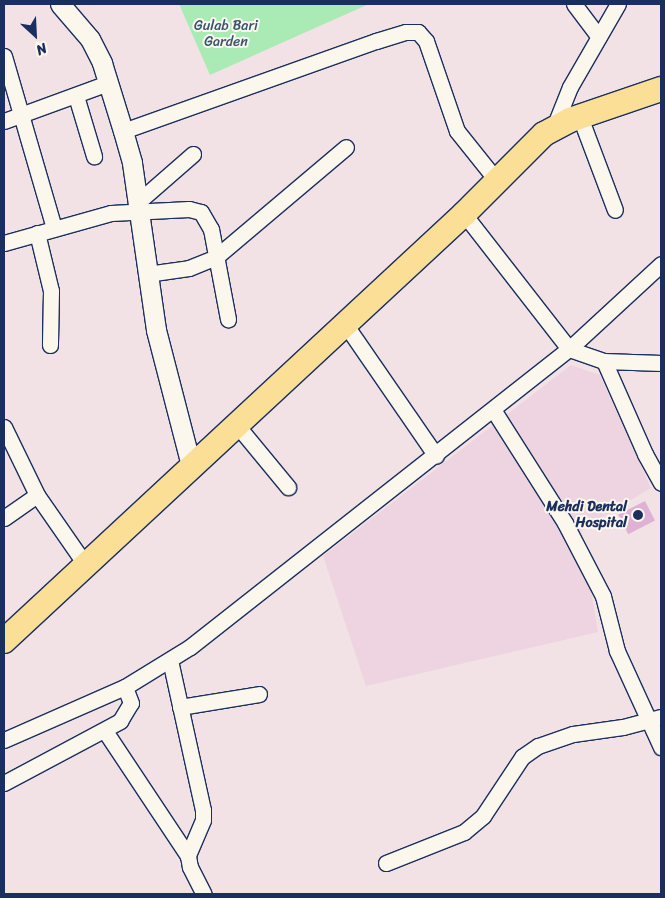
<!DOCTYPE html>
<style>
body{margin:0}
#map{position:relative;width:665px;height:898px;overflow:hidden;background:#f3e2e5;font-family:Sriracha,sans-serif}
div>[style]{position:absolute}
.built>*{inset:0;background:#edd4e0}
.green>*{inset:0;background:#aaebb5}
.building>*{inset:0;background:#dfb2d5;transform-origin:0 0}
.roads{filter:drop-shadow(1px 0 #1b2f5e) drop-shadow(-1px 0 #1b2f5e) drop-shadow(0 1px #1b2f5e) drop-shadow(0 -1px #1b2f5e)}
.minor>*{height:15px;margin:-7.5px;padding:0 7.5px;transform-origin:7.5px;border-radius:7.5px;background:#fbf7ec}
.tertiary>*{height:19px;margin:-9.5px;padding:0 9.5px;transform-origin:9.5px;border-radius:9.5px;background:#fbf7ec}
.primary>*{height:24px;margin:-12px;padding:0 12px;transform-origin:12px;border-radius:12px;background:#fbdf96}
.dots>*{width:14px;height:14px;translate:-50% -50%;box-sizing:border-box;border:2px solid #fbf7ec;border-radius:50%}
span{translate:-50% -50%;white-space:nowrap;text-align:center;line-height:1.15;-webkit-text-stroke:4px #fbf7ec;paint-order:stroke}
.park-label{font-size:14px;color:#38556f}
.poi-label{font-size:14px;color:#1b2f5e;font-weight:700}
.right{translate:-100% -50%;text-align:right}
.frame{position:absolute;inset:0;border:5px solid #1b2f5e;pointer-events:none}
.north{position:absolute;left:10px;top:10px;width:50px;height:50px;-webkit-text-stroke:4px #fbf7ec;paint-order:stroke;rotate:155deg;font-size:14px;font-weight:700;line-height:20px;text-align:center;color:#1b2f5e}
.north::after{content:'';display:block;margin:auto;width:18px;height:22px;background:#1b2f5e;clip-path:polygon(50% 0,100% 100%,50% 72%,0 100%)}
</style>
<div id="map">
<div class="built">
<div style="clip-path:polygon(571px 365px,600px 375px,651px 488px,581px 530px,598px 632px,366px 686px,323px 556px)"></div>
</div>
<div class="green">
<div style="clip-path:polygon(179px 4px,369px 4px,210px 75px)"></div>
</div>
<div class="building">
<div style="left:645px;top:501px;width:22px;height:30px;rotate:63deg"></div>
</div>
<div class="roads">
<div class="minor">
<div style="left:574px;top:4px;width:41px;rotate:52.9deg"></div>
<div style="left:4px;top:56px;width:179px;rotate:73.8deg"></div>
<div style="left:76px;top:96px;width:63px;rotate:73.3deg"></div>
<div style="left:580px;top:117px;width:99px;rotate:69.4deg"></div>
<div style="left:4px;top:121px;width:111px;rotate:-20.1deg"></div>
<div style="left:554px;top:127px;width:43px;rotate:-68.2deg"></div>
<div style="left:570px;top:87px;width:96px;rotate:-60deg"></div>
<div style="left:123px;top:131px;width:269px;rotate:-19.6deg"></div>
<div style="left:376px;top:41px;width:31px;rotate:-17deg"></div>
<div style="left:406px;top:32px;width:12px"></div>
<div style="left:418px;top:32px;width:12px;rotate:48deg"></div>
<div style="left:426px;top:41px;width:95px;rotate:71deg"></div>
<div style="left:457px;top:131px;width:64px;rotate:51.3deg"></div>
<div style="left:138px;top:202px;width:73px;rotate:-41.1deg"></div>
<div style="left:464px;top:214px;width:171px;rotate:52.1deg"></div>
<div style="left:569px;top:349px;width:125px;rotate:-42.7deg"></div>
<div style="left:37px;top:233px;width:60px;rotate:76.4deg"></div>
<div style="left:51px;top:291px;width:54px;rotate:91.1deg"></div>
<div style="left:4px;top:243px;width:111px;rotate:-15.7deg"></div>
<div style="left:111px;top:213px;width:78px;rotate:-2.9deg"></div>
<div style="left:189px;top:209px;width:12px;rotate:14deg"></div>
<div style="left:201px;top:212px;width:20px;rotate:60deg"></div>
<div style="left:211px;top:229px;width:92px;rotate:79.3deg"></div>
<div style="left:147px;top:274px;width:42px;rotate:-8.1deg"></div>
<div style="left:189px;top:268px;width:29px;rotate:-22deg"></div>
<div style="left:216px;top:257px;width:170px;rotate:-40.2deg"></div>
<div style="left:345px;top:324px;width:160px;rotate:55.4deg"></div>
<div style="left:604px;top:361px;width:102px;rotate:66.2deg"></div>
<div style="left:645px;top:454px;width:33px;rotate:61deg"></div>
<div style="left:494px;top:411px;width:133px;rotate:57.6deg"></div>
<div style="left:565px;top:523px;width:82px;rotate:62.5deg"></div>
<div style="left:603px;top:596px;width:57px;rotate:75.7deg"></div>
<div style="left:617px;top:651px;width:106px;rotate:65.4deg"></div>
<div style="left:236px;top:424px;width:82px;rotate:50.5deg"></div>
<div style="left:4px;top:427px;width:76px;rotate:64.1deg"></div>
<div style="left:37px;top:495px;width:84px;rotate:55.2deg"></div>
<div style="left:4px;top:518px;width:40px;rotate:-34.9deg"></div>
<div style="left:170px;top:660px;width:154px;rotate:77.6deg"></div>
<div style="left:203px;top:810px;width:10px;rotate:90deg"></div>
<div style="left:203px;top:820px;width:39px;rotate:113deg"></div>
<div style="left:188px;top:856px;width:11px;rotate:80deg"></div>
<div style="left:190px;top:867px;width:30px;rotate:63deg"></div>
<div style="left:180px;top:707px;width:80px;rotate:-9.3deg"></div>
<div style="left:105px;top:731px;width:150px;rotate:56.4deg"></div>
<div style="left:4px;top:740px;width:132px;rotate:-23.7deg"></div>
<div style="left:125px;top:687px;width:76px;rotate:-31.6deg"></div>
<div style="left:190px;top:647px;width:482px;rotate:-38.2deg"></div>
<div style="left:569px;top:349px;width:37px;rotate:19deg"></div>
<div style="left:604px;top:361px;width:57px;rotate:2deg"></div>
<div style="left:4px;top:783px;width:132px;rotate:-28.1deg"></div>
<div style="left:120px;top:721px;width:21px;rotate:-59deg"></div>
<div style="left:131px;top:703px;width:17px;rotate:-111deg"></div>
<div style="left:386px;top:863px;width:84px;rotate:-21.7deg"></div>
<div style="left:464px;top:832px;width:25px;rotate:-40deg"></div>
<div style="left:483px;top:816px;width:71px;rotate:-56.5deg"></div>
<div style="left:522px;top:757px;width:19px;rotate:-35deg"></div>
<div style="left:538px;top:746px;width:37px;rotate:-19deg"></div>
<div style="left:573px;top:734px;width:50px;rotate:-8deg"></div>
<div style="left:623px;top:727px;width:39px;rotate:-15deg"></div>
</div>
<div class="tertiary">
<div style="left:60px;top:4px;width:46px;rotate:49.4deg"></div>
<div style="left:90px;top:39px;width:27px;rotate:63deg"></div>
<div style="left:102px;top:63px;width:71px;rotate:72.8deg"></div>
<div style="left:123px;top:131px;width:33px;rotate:74deg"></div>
<div style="left:132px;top:163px;width:169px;rotate:81.8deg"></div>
<div style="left:156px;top:330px;width:139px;rotate:75.5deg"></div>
</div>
<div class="primary">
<div style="left:4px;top:641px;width:628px;rotate:-42.87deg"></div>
<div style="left:464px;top:214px;width:113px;rotate:-45deg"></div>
<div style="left:544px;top:134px;width:30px;rotate:-28deg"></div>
<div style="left:570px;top:120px;width:96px;rotate:-18.8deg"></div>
</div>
</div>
<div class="dots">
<div style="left:638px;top:515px;background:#1b2f5e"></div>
</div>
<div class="park-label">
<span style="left:226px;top:34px">Gulab Bari<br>Garden</span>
</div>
<div class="poi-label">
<span class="right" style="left:627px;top:515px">Mehdi Dental<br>Hospital</span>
</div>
<div class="frame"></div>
<div class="north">N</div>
</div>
